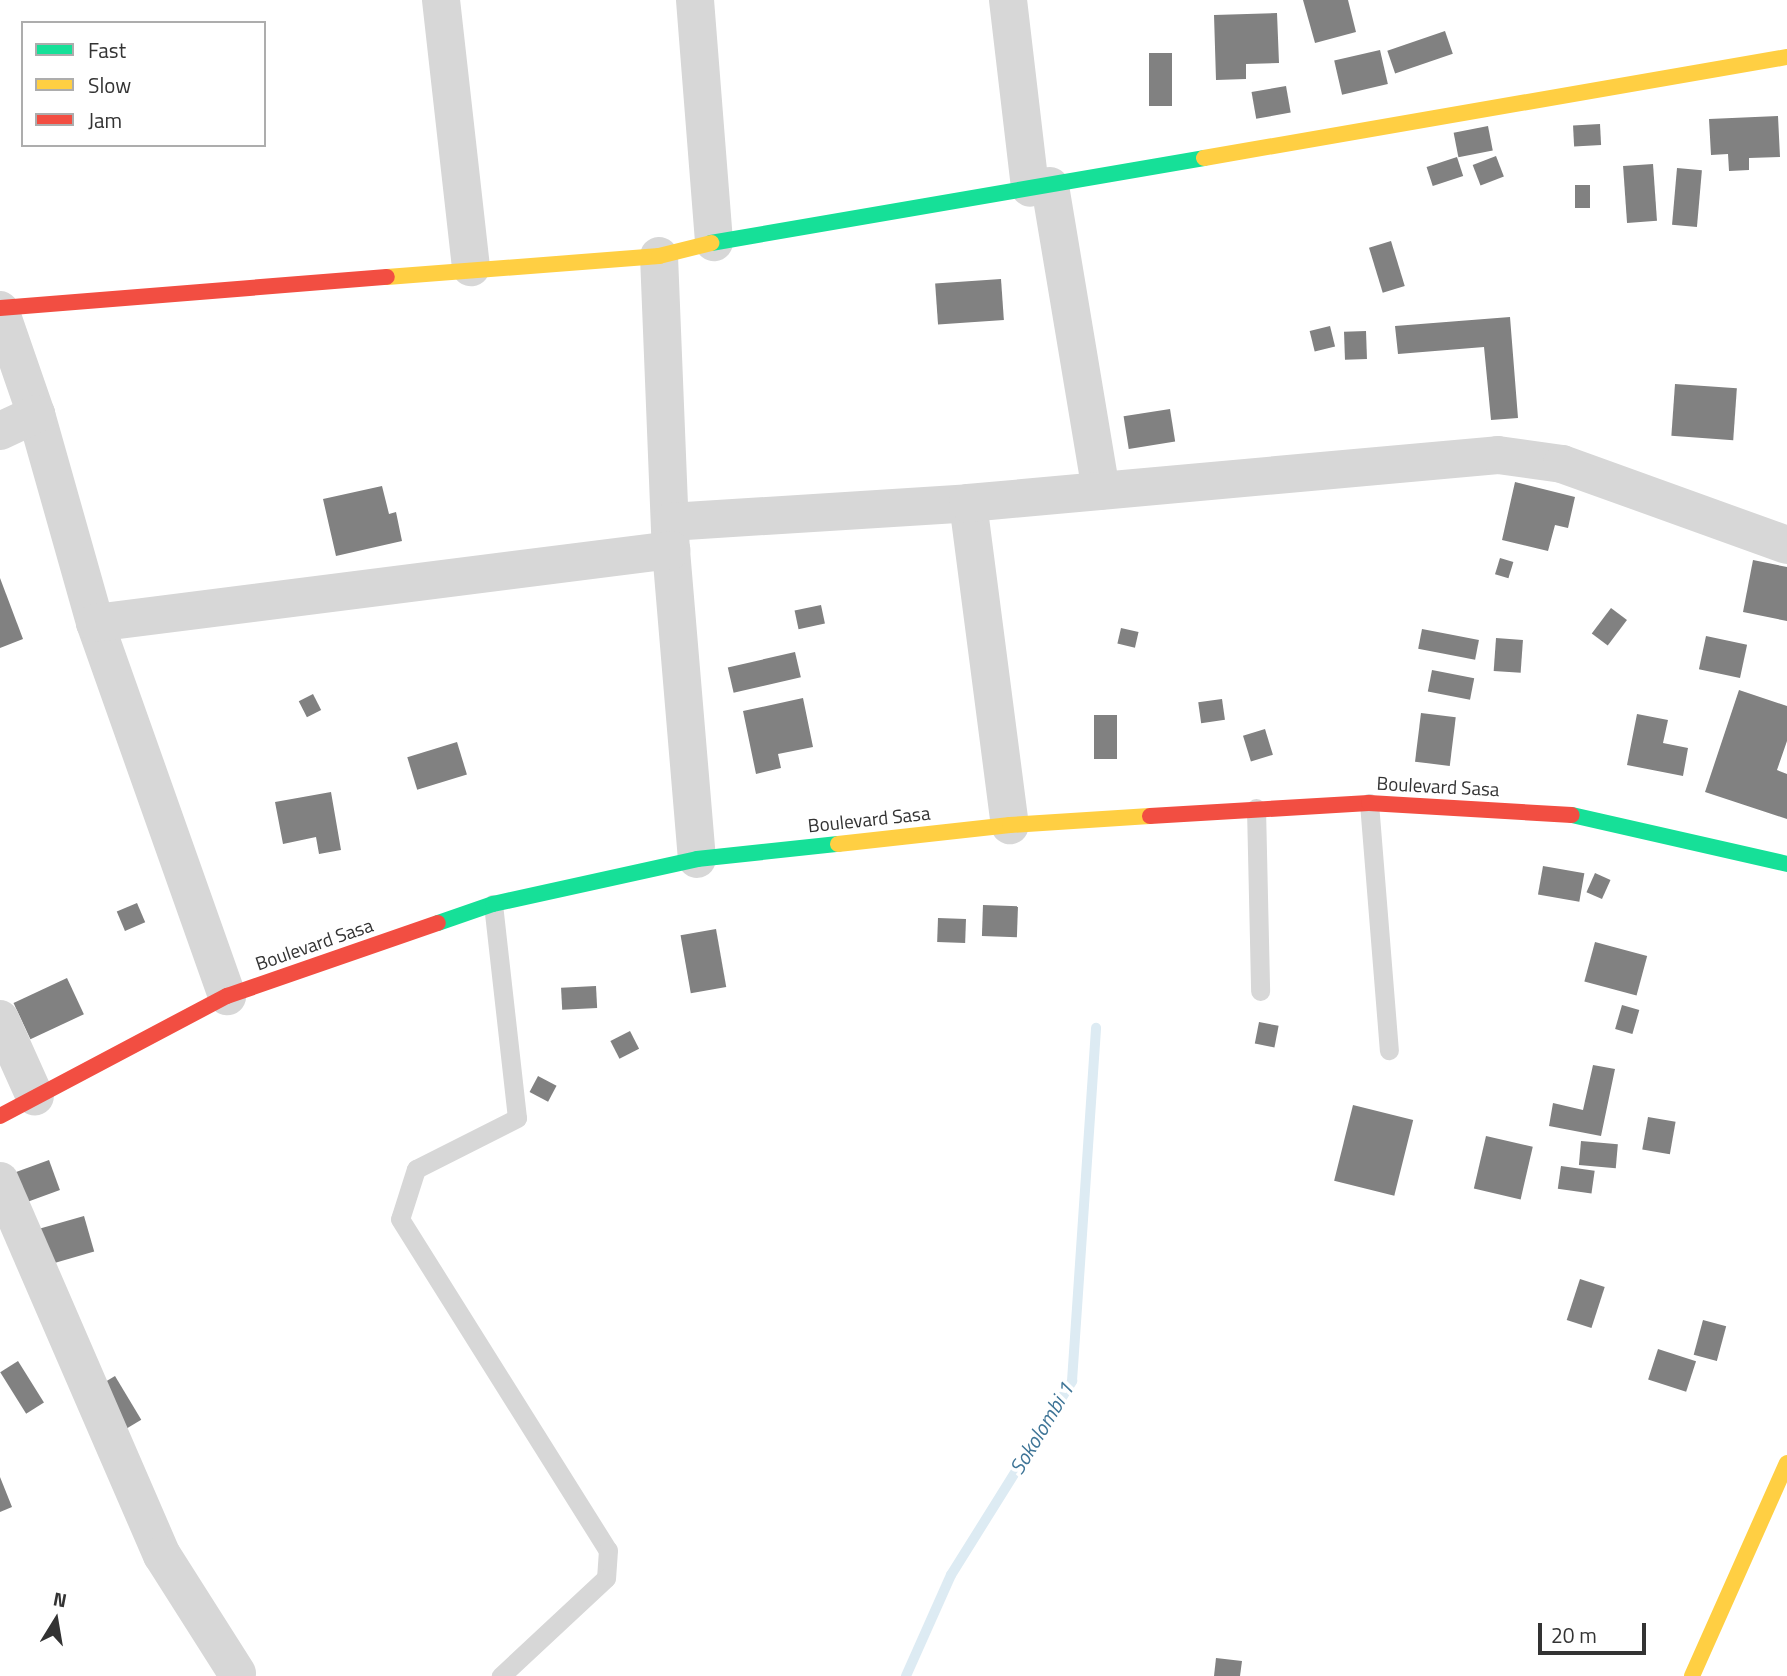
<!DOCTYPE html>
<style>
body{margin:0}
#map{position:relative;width:1787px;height:1676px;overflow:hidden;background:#fff;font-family:"Titillium Web",sans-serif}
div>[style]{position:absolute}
.stream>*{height:10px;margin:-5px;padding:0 5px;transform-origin:5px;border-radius:5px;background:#ddebf3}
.building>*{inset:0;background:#818181;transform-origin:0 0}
.lane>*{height:19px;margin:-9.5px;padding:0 9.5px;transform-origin:9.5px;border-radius:9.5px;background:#d7d7d7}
.street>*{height:38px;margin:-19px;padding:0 19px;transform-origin:19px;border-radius:19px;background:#d7d7d7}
.fast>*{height:16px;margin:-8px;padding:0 8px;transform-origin:8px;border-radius:8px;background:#16e098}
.slow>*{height:16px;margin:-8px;padding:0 8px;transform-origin:8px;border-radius:8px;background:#ffcf43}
.jam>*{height:16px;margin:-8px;padding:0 8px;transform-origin:8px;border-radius:8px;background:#f24e42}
span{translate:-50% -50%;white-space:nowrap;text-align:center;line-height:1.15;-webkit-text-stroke:7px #fff;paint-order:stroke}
.street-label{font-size:19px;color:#333}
.water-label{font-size:21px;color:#3f7597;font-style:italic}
.legend{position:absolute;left:21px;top:21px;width:245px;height:126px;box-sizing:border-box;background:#fff;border:2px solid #adadad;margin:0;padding:9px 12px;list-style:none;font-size:21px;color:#333}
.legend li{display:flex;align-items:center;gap:14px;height:35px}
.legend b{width:35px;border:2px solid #adadad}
.north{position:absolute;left:21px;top:1585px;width:70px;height:70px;-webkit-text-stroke:5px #fff;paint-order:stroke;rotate:11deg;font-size:19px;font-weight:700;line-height:28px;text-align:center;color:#333}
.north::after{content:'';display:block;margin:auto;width:24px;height:32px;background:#333;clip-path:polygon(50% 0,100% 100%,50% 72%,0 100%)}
.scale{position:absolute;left:1538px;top:1623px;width:108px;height:32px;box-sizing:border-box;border:4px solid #333;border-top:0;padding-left:9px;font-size:21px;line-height:24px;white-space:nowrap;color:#333;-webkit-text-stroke:5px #fff;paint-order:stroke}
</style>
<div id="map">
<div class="stream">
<div style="left:906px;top:1676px;width:111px;rotate:-66deg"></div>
<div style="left:951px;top:1575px;width:229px;rotate:-58deg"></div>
<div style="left:1072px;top:1381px;width:354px;rotate:-86.1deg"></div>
</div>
<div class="building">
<div style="clip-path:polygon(1303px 0,1348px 0,1356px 32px,1315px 43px)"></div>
<div style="clip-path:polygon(1277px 13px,1279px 63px,1246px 64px,1246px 79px,1216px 80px,1214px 15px)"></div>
<div style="left:1445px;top:31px;width:24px;height:61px;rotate:71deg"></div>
<div style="left:1380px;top:50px;width:35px;height:47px;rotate:77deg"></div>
<div style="left:1149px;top:53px;width:23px;height:53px"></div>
<div style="left:1286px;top:86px;width:27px;height:35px;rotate:80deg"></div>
<div style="clip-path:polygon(1778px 116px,1780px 157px,1749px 158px,1749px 170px,1729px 171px,1728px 154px,1711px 155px,1709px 119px)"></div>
<div style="left:1600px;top:124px;width:21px;height:27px;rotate:87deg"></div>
<div style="left:1488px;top:126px;width:25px;height:35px;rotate:79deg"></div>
<div style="left:1496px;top:156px;width:22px;height:25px;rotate:69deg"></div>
<div style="left:1457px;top:157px;width:20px;height:32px;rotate:72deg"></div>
<div style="left:1653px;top:164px;width:57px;height:30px;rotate:86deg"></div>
<div style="left:1677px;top:168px;width:25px;height:57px;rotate:5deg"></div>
<div style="left:1575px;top:185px;width:15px;height:23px"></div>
<div style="left:1391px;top:241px;width:47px;height:23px;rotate:73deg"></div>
<div style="left:1001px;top:279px;width:41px;height:66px;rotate:86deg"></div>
<div style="clip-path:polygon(1510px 317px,1518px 418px,1491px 420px,1484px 347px,1398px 354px,1395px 326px)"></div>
<div style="left:1330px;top:326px;width:21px;height:21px;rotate:76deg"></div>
<div style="left:1366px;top:331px;width:28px;height:22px;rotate:88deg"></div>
<div style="left:1675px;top:384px;width:62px;height:52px;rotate:4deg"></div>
<div style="left:1170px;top:409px;width:33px;height:47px;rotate:81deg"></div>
<div style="clip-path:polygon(1515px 482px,1575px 497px,1568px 528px,1555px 525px,1548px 551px,1502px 540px)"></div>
<div style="clip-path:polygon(382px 486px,389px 514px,396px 512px,402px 541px,336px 556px,323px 499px)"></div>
<div style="left:1500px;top:558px;width:14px;height:17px;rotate:17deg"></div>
<div style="clip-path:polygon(1753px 560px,1787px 567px,1787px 621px,1743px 612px)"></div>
<div style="clip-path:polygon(0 578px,23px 639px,0 648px)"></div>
<div style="left:821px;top:605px;width:19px;height:27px;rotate:78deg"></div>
<div style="left:1611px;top:608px;width:20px;height:32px;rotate:37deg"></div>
<div style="left:1121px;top:628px;width:18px;height:16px;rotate:13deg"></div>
<div style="left:1422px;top:629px;width:58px;height:20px;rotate:11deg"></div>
<div style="left:1706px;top:636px;width:42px;height:34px;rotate:12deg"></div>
<div style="left:1496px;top:638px;width:27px;height:33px;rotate:4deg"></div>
<div style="left:795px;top:652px;width:26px;height:69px;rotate:77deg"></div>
<div style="left:1432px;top:670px;width:43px;height:22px;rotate:11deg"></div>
<div style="clip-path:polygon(1739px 690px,1787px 706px,1787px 741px,1777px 770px,1787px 774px,1787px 819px,1705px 792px)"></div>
<div style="left:313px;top:694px;width:18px;height:16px;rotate:63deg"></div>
<div style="clip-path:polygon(803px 698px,813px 747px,778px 754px,781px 768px,756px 774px,743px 711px)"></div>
<div style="left:1222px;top:699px;width:21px;height:24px;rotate:82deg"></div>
<div style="left:1421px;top:713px;width:35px;height:49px;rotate:7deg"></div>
<div style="clip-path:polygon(1637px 714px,1668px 720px,1663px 743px,1688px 748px,1683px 776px,1627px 765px)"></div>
<div style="left:1094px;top:715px;width:23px;height:44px"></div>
<div style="left:1265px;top:729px;width:27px;height:23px;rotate:73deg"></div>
<div style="left:457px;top:742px;width:34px;height:52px;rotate:73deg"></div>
<div style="clip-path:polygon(331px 792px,341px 850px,319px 854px,316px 837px,283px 844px,275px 802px)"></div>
<div style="left:1543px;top:866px;width:42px;height:29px;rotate:10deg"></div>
<div style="left:1595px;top:873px;width:17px;height:21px;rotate:24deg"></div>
<div style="left:137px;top:903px;width:21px;height:22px;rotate:67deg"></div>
<div style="left:983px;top:905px;width:35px;height:31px;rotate:2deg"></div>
<div style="left:938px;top:918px;width:28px;height:24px;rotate:2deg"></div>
<div style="left:716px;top:929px;width:59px;height:36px;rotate:80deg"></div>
<div style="left:1595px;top:942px;width:54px;height:41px;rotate:15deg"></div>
<div style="left:67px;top:978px;width:40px;height:59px;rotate:65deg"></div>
<div style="left:596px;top:986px;width:22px;height:35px;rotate:87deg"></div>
<div style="left:1622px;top:1005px;width:18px;height:25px;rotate:16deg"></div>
<div style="left:1259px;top:1022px;width:20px;height:22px;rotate:11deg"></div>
<div style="left:630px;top:1031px;width:20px;height:22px;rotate:63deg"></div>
<div style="clip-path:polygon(1593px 1065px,1615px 1069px,1601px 1136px,1549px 1126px,1553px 1103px,1583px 1110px)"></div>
<div style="left:538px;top:1076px;width:21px;height:18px;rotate:28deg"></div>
<div style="left:1353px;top:1105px;width:62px;height:78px;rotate:14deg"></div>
<div style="left:1648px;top:1117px;width:28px;height:33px;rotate:10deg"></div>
<div style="left:1486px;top:1136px;width:48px;height:54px;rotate:13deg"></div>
<div style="left:1581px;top:1141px;width:37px;height:24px;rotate:5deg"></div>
<div style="left:49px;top:1160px;width:32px;height:43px;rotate:70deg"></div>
<div style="left:1561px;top:1166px;width:34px;height:23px;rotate:8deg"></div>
<div style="left:84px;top:1216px;width:37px;height:52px;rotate:74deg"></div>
<div style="left:1580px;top:1279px;width:26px;height:43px;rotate:18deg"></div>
<div style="left:1703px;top:1320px;width:24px;height:36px;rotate:15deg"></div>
<div style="left:1658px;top:1349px;width:40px;height:32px;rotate:18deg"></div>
<div style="left:18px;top:1361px;width:49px;height:21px;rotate:58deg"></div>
<div style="left:115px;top:1376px;width:51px;height:38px;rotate:59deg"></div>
<div style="clip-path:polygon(0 1477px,12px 1507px,0 1512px)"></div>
<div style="clip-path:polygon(1216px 1658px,1242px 1661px,1240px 1676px,1214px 1676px)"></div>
</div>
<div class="lane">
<div style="left:1369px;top:803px;width:248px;rotate:85.4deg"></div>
<div style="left:1256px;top:808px;width:183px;rotate:88.7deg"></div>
<div style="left:493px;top:904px;width:215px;rotate:83.6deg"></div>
<div style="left:517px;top:1118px;width:113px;rotate:153.2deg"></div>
<div style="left:416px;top:1169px;width:52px;rotate:107.7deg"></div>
<div style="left:400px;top:1219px;width:391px;rotate:57.9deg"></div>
<div style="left:608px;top:1550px;width:28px;rotate:94deg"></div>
<div style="left:606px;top:1578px;width:144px;rotate:137deg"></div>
</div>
<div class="street">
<div style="left:441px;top:0;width:269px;rotate:83.6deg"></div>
<div style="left:695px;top:0;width:243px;rotate:85.5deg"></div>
<div style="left:1008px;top:0;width:189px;rotate:83.3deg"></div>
<div style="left:1050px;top:186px;width:309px;rotate:80.5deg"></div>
<div style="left:659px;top:256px;width:294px;rotate:87.7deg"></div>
<div style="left:671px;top:550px;width:310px;rotate:85.2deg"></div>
<div style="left:0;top:310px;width:110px;rotate:70.9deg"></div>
<div style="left:36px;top:414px;width:217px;rotate:74.2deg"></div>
<div style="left:95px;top:623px;width:396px;rotate:70.5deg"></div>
<div style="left:0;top:431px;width:40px;rotate:-25deg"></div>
<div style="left:968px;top:503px;width:325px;rotate:82.6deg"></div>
<div style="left:670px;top:522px;width:299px;rotate:-3.6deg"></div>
<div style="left:968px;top:503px;width:532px;rotate:-5.17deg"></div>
<div style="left:1498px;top:455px;width:65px;rotate:8deg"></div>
<div style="left:1562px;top:464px;width:239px;rotate:19.8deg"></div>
<div style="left:95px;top:623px;width:581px;rotate:-7.22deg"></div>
<div style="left:0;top:1019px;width:85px;rotate:65.8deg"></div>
<div style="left:0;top:1181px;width:408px;rotate:66.6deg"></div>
<div style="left:162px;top:1555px;width:140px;rotate:57.6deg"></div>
</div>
<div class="fast">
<div style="left:711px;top:243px;width:500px;rotate:-9.78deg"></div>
<div style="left:1572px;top:815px;width:221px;rotate:12.8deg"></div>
<div style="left:438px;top:923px;width:58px;rotate:-19.1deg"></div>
<div style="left:493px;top:904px;width:209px;rotate:-12.4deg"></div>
<div style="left:697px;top:859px;width:142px;rotate:-6.1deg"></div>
</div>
<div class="slow">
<div style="left:1204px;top:158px;width:592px;rotate:-9.83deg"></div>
<div style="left:387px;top:277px;width:273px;rotate:-4.4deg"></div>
<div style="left:659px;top:256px;width:54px;rotate:-14deg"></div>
<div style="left:838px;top:844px;width:173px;rotate:-6.3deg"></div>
<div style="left:1010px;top:825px;width:140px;rotate:-3.7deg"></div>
<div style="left:1692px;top:1676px;width:233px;rotate:-66deg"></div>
</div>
<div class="jam">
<div style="left:0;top:308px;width:388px;rotate:-4.6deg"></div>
<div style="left:1150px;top:816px;width:219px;rotate:-3.4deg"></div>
<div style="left:1369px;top:803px;width:203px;rotate:3.4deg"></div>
<div style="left:0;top:1116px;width:257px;rotate:-27.9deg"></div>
<div style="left:227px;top:996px;width:223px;rotate:-19.1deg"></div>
</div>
<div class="street-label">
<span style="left:1438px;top:786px;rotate:3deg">Boulevard Sasa</span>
<span style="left:869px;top:819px;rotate:-6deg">Boulevard Sasa</span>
<span style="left:314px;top:944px;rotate:-19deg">Boulevard Sasa</span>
</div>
<div class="water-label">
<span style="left:1041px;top:1428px;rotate:-59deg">Sokolombi 1</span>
</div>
<ul class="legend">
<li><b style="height:9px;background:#16e098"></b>Fast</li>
<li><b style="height:9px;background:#ffcf43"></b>Slow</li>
<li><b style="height:9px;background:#f24e42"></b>Jam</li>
</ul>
<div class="north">N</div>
<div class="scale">20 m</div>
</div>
